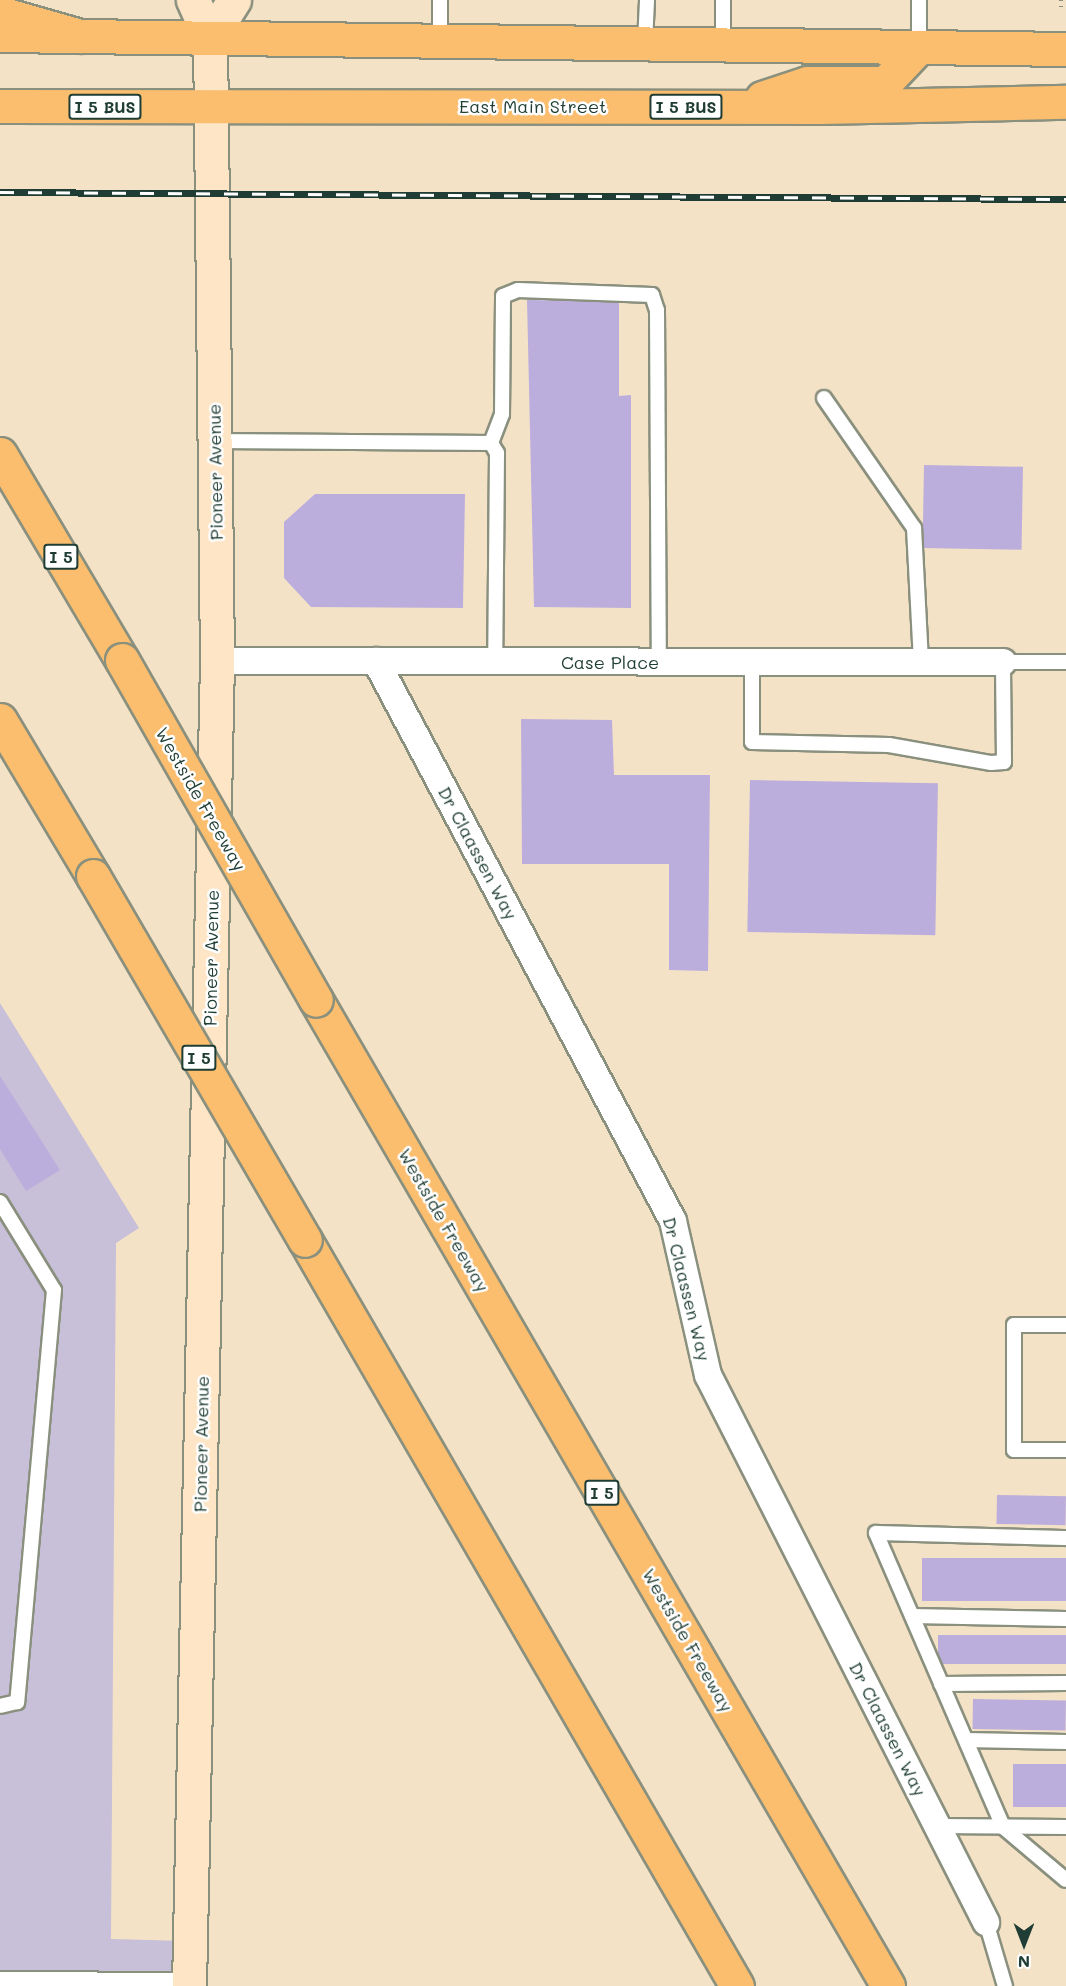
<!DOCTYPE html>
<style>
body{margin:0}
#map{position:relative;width:1066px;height:1986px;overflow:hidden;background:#f4e2c7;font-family:Mali,sans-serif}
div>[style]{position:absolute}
.industrial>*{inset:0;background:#c8bfd8}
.building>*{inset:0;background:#bcaedc;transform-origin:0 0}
.path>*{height:4px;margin-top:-2px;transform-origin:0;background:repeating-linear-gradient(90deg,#8a907e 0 1.5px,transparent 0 6px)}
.roads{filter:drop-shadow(2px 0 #8a907e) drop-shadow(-2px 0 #8a907e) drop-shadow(0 2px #8a907e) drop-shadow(0 -2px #8a907e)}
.lane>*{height:14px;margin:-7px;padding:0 7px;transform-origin:7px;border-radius:7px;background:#fff}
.street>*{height:26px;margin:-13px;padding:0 13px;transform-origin:13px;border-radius:13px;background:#fff}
.secondary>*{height:33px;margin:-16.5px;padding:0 16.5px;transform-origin:16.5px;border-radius:16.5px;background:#fde5c5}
.primary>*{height:33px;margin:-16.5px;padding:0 16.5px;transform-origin:16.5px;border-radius:16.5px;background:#fbbd6e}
.highway>*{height:33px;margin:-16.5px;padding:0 16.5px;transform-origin:16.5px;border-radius:16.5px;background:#fbbd6e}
.rail>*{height:7px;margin-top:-3.5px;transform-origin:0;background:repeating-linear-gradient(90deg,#fff 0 14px,#1f3d34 0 28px);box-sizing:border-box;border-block:2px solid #1f3d34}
.bridges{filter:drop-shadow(2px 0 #8a907e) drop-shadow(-2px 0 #8a907e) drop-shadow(0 2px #8a907e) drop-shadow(0 -2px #8a907e)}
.highway-bridge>*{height:33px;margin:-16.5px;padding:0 16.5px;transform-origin:16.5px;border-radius:16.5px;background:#fbbd6e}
span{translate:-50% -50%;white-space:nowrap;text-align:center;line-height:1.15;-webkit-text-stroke:5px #fff;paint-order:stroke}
.shield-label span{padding:2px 4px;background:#fff;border:2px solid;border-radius:4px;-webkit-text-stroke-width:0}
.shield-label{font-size:16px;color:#1f3d34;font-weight:700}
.street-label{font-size:18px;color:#1f3d34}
.north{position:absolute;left:994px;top:1914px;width:60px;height:60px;-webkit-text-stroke:4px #fff;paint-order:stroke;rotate:180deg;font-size:16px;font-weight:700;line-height:24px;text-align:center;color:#1f3d34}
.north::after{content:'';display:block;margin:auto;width:21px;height:27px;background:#1f3d34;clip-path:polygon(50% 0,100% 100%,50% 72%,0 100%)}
</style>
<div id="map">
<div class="industrial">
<div style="clip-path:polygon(0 1003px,139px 1228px,116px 1243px,111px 1939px,186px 1941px,186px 1986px,0 1986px)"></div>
</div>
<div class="building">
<div style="clip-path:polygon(527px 300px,619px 301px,619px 396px,631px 395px,631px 608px,534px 607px)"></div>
<div style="left:924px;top:465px;width:99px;height:83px;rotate:1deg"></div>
<div style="clip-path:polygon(315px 494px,465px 494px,463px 608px,311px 607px,284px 578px,284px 522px)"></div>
<div style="clip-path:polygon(521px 719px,612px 720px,614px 775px,710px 775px,708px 971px,669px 970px,669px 864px,522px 864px)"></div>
<div style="left:750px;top:780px;width:188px;height:152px;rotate:1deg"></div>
<div style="clip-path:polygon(0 1076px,60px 1170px,26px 1191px,0 1149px)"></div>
<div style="left:997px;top:1495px;width:69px;height:29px;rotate:1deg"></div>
<div style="left:922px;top:1558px;width:144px;height:43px"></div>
<div style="left:938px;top:1635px;width:128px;height:29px"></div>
<div style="left:973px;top:1699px;width:93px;height:30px;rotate:1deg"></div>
<div style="left:1013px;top:1764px;width:53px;height:43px"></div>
</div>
<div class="path">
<div style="left:1061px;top:0;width:7px;rotate:90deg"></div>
</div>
<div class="roads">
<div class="lane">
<div style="left:440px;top:0;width:41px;rotate:90deg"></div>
<div style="left:645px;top:43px;width:43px;rotate:-87.3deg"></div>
<div style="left:723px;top:45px;width:45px;rotate:-90deg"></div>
<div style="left:919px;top:47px;width:47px;rotate:-90deg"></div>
<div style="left:824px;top:398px;width:158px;rotate:55.3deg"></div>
<div style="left:914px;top:528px;width:134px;rotate:87deg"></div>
<div style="left:214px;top:441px;width:277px;rotate:0.4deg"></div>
<div style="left:491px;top:443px;width:12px;rotate:59deg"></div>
<div style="left:497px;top:453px;width:209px;rotate:90.5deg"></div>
<div style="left:491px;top:443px;width:31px;rotate:-69deg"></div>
<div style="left:502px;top:414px;width:118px;rotate:-89.5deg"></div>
<div style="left:503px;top:296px;width:16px;rotate:-22deg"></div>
<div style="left:518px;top:290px;width:134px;rotate:2.1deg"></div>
<div style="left:652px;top:295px;width:16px;rotate:72deg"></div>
<div style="left:657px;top:310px;width:352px;rotate:89.7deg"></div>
<div style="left:752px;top:662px;width:80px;rotate:90deg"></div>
<div style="left:752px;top:742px;width:137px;rotate:1.3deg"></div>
<div style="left:889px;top:745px;width:104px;rotate:10deg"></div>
<div style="left:991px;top:763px;width:13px;rotate:-4deg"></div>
<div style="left:1004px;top:762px;width:100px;rotate:-90.6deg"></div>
<div style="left:1003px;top:662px;width:63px"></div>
<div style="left:0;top:1202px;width:103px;rotate:58.5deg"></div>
<div style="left:54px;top:1290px;width:414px;rotate:95.1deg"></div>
<div style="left:17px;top:1702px;width:17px;rotate:167deg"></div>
<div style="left:1066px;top:1325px;width:52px;rotate:180deg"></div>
<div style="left:1014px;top:1325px;width:125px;rotate:90deg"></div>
<div style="left:1014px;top:1450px;width:52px"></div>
<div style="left:1066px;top:1538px;width:190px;rotate:-178.5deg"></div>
<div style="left:876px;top:1533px;width:320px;rotate:66.6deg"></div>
<div style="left:1003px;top:1827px;width:82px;rotate:40.1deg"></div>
<div style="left:912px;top:1616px;width:154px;rotate:1.1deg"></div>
<div style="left:941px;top:1684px;width:125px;rotate:-0.5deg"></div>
<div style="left:966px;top:1740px;width:100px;rotate:1.1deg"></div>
<div style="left:937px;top:1826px;width:129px;rotate:0.4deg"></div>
<div style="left:986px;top:1922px;width:67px;rotate:73.5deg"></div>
</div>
<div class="street">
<div style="left:217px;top:661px;width:786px;rotate:0.07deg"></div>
<div style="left:376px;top:661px;width:634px;rotate:62.06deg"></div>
<div style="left:673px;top:1221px;width:158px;rotate:77.2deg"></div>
<div style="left:708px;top:1375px;width:614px;rotate:63.06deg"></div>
<div style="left:0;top:1985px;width:189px;rotate:0.3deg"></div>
</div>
<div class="secondary">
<div style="left:210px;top:38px;width:45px;rotate:-57.7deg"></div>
<div style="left:189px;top:1986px;width:1325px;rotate:-88.79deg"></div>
<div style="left:217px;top:661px;width:623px;rotate:-90.64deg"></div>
<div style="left:210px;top:38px;width:42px;rotate:-114.1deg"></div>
</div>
<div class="primary">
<div style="left:0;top:35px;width:1066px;rotate:0.75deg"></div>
<div style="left:762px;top:98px;width:47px;rotate:-18.4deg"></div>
<div style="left:807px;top:83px;width:78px"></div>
<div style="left:885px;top:83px;width:50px;rotate:-46.6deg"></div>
<div style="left:0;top:106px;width:820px;rotate:0.07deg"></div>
<div style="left:820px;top:107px;width:246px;rotate:-1.2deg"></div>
</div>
<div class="highway">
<div style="left:0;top:13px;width:83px;rotate:16deg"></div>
<div style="left:0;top:454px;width:239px;rotate:59.4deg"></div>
<div style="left:0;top:720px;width:182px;rotate:59.2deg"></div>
<div style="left:316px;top:1000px;width:1140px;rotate:59.88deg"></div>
<div style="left:305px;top:1240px;width:862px;rotate:59.93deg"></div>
</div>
</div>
<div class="rail">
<div style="left:0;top:192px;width:1066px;rotate:0.38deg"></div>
</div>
<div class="bridges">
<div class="highway-bridge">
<div style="left:122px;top:660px;width:391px;rotate:60.3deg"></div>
<div style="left:93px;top:876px;width:421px;rotate:59.8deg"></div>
</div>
</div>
<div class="shield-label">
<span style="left:105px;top:107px">I 5 BUS</span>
<span style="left:686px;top:107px">I 5 BUS</span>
<span style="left:61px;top:557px">I 5</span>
<span style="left:199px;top:1058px">I 5</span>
<span style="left:602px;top:1493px">I 5</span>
</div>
<div class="street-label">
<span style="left:533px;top:106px">East Main Street</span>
<span style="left:215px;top:472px;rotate:-91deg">Pioneer Avenue</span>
<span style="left:610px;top:662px">Case Place</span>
<span style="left:201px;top:799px;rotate:60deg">Westside Freeway</span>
<span style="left:478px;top:853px;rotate:62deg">Dr Claassen Way</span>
<span style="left:211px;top:958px;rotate:-89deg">Pioneer Avenue</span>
<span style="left:444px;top:1220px;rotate:60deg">Westside Freeway</span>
<span style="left:687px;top:1289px;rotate:76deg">Dr Claassen Way</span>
<span style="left:201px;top:1444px;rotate:-89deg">Pioneer Avenue</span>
<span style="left:688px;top:1640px;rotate:60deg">Westside Freeway</span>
<span style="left:888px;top:1729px;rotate:63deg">Dr Claassen Way</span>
</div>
<div class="north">N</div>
</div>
